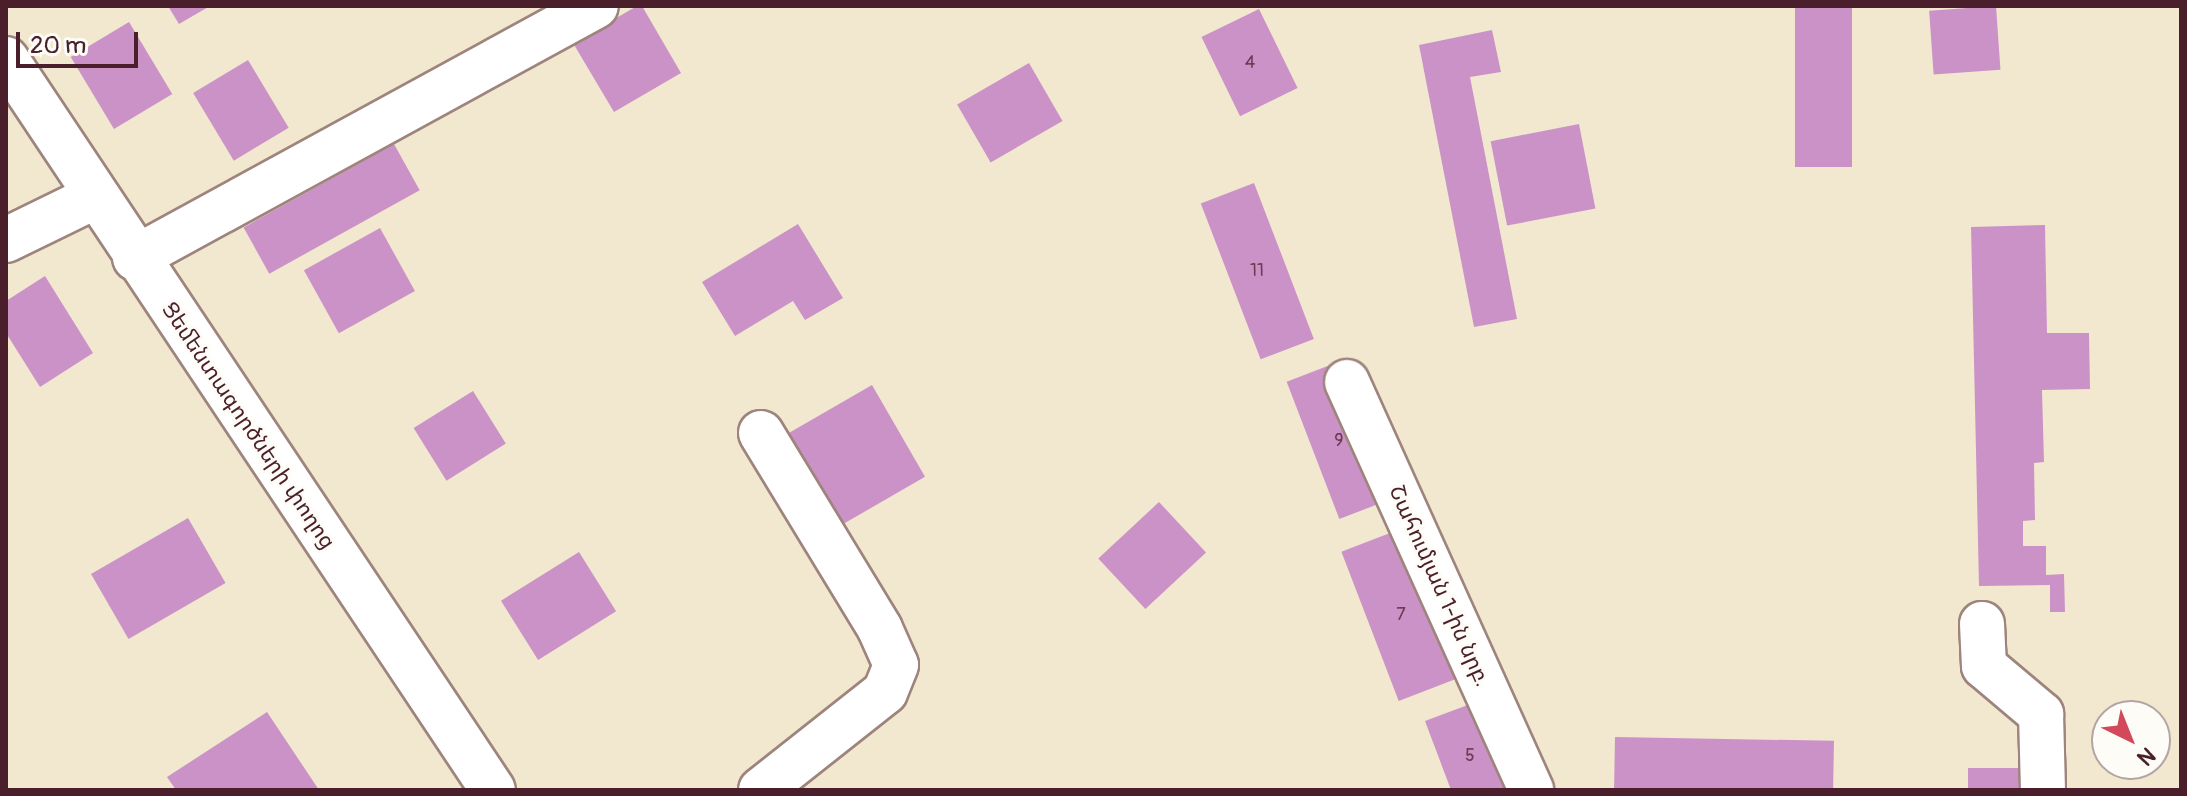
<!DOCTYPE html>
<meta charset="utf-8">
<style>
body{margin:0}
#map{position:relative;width:2187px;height:796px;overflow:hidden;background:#f1e8cf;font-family:Pangolin,"Noto Sans Armenian",sans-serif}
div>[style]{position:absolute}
.building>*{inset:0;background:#cb92c8;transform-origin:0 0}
.roads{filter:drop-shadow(2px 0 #9e847d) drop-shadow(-2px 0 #9e847d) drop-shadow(0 2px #9e847d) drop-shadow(0 -2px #9e847d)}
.minor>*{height:44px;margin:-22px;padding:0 22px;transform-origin:22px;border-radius:22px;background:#fff}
span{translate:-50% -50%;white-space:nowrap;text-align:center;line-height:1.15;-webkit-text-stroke:6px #fdfcf7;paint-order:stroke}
.number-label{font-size:18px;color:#6a3c52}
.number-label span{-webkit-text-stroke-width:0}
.street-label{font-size:22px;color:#4a1f2b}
.frame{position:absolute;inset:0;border:8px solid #4a1f2b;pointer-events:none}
.north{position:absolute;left:2091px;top:700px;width:80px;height:80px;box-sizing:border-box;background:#fdfcf7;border:2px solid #b5a4a5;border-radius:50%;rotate:137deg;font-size:22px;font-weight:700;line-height:32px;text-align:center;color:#4a1f2b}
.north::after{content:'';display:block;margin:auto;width:28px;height:36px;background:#d1495b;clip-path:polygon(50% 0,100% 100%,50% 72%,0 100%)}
.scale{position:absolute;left:16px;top:32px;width:122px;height:36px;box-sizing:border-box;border:4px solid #4a1f2b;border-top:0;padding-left:10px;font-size:24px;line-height:28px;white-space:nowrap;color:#4a1f2b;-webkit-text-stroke:6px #fdfcf7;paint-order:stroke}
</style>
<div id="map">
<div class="building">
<div style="clip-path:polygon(168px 6px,210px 6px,179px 24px)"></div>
<div style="clip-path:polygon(637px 6px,642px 6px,681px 73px,614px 112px,573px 43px)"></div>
<div style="left:1795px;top:6px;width:57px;height:161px"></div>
<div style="left:1996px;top:6px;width:64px;height:67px;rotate:86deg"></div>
<div style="left:1259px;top:9px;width:88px;height:64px;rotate:64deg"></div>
<div style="left:129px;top:22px;width:84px;height:68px;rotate:59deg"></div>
<div style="clip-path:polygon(1492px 30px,1501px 72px,1470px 77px,1517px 319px,1474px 327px,1419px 45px)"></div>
<div style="left:248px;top:60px;width:79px;height:64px;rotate:59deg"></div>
<div style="left:1029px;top:63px;width:67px;height:83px;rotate:60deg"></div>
<div style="left:1579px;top:124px;width:86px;height:90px;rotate:79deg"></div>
<div style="left:394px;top:144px;width:53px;height:172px;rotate:61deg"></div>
<div style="left:1254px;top:183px;width:167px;height:57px;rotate:69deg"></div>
<div style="clip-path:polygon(798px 224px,843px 298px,805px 320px,793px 301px,735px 336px,702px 282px)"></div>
<div style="clip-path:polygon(2045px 225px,2047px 333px,2089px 333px,2090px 389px,2042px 390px,2044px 462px,2034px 463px,2035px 520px,2023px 521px,2023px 546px,2046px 546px,2046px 575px,2064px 574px,2065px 612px,2050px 612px,2050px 585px,1979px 586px,1971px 227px)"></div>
<div style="left:380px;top:228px;width:72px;height:87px;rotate:61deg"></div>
<div style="clip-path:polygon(45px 276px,93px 353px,40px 387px,6px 333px,6px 301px)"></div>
<div style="left:1338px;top:362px;width:147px;height:55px;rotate:69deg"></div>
<div style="left:872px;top:385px;width:106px;height:104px;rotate:60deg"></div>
<div style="left:473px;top:391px;width:62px;height:70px;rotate:58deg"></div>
<div style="left:1159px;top:502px;width:69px;height:83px;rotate:47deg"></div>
<div style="left:188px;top:518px;width:75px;height:112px;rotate:60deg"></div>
<div style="left:1403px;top:528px;width:160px;height:66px;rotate:69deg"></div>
<div style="left:579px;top:552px;width:70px;height:92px;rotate:58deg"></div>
<div style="clip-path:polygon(1481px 700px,1516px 790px,1451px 790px,1425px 721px)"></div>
<div style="clip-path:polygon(267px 712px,319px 790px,176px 790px,167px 777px)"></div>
<div style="left:1615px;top:737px;width:219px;height:53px;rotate:1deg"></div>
<div style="left:1968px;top:768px;width:65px;height:22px"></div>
</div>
<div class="roads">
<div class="minor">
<div style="left:6px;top:59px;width:878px;rotate:56.33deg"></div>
<div style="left:6px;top:240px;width:98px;rotate:-26deg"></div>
<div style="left:135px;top:258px;width:525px;rotate:-28.66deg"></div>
<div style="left:1347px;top:382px;width:448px;rotate:65.7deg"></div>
<div style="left:761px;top:433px;width:229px;rotate:58.7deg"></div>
<div style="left:880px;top:629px;width:39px;rotate:66deg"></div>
<div style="left:896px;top:665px;width:29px;rotate:112deg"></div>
<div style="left:885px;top:692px;width:158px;rotate:141.7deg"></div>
<div style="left:1982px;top:624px;width:42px;rotate:87.3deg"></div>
<div style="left:1984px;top:666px;width:75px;rotate:40.1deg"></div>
<div style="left:2041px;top:714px;width:76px;rotate:88.5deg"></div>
</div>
</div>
<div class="number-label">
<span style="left:1250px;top:63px">4</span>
<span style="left:1257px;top:271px">11</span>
<span style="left:1339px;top:441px">9</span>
<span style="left:1401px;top:615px">7</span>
<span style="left:1470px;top:756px">5</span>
</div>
<div class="street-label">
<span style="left:248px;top:426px;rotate:56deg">Ցեմենտագործների փողոց</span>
<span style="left:1439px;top:586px;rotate:66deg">Շահումյան 1-ին նրբ.</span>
</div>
<div class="frame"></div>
<div class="north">N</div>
<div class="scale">20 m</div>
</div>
